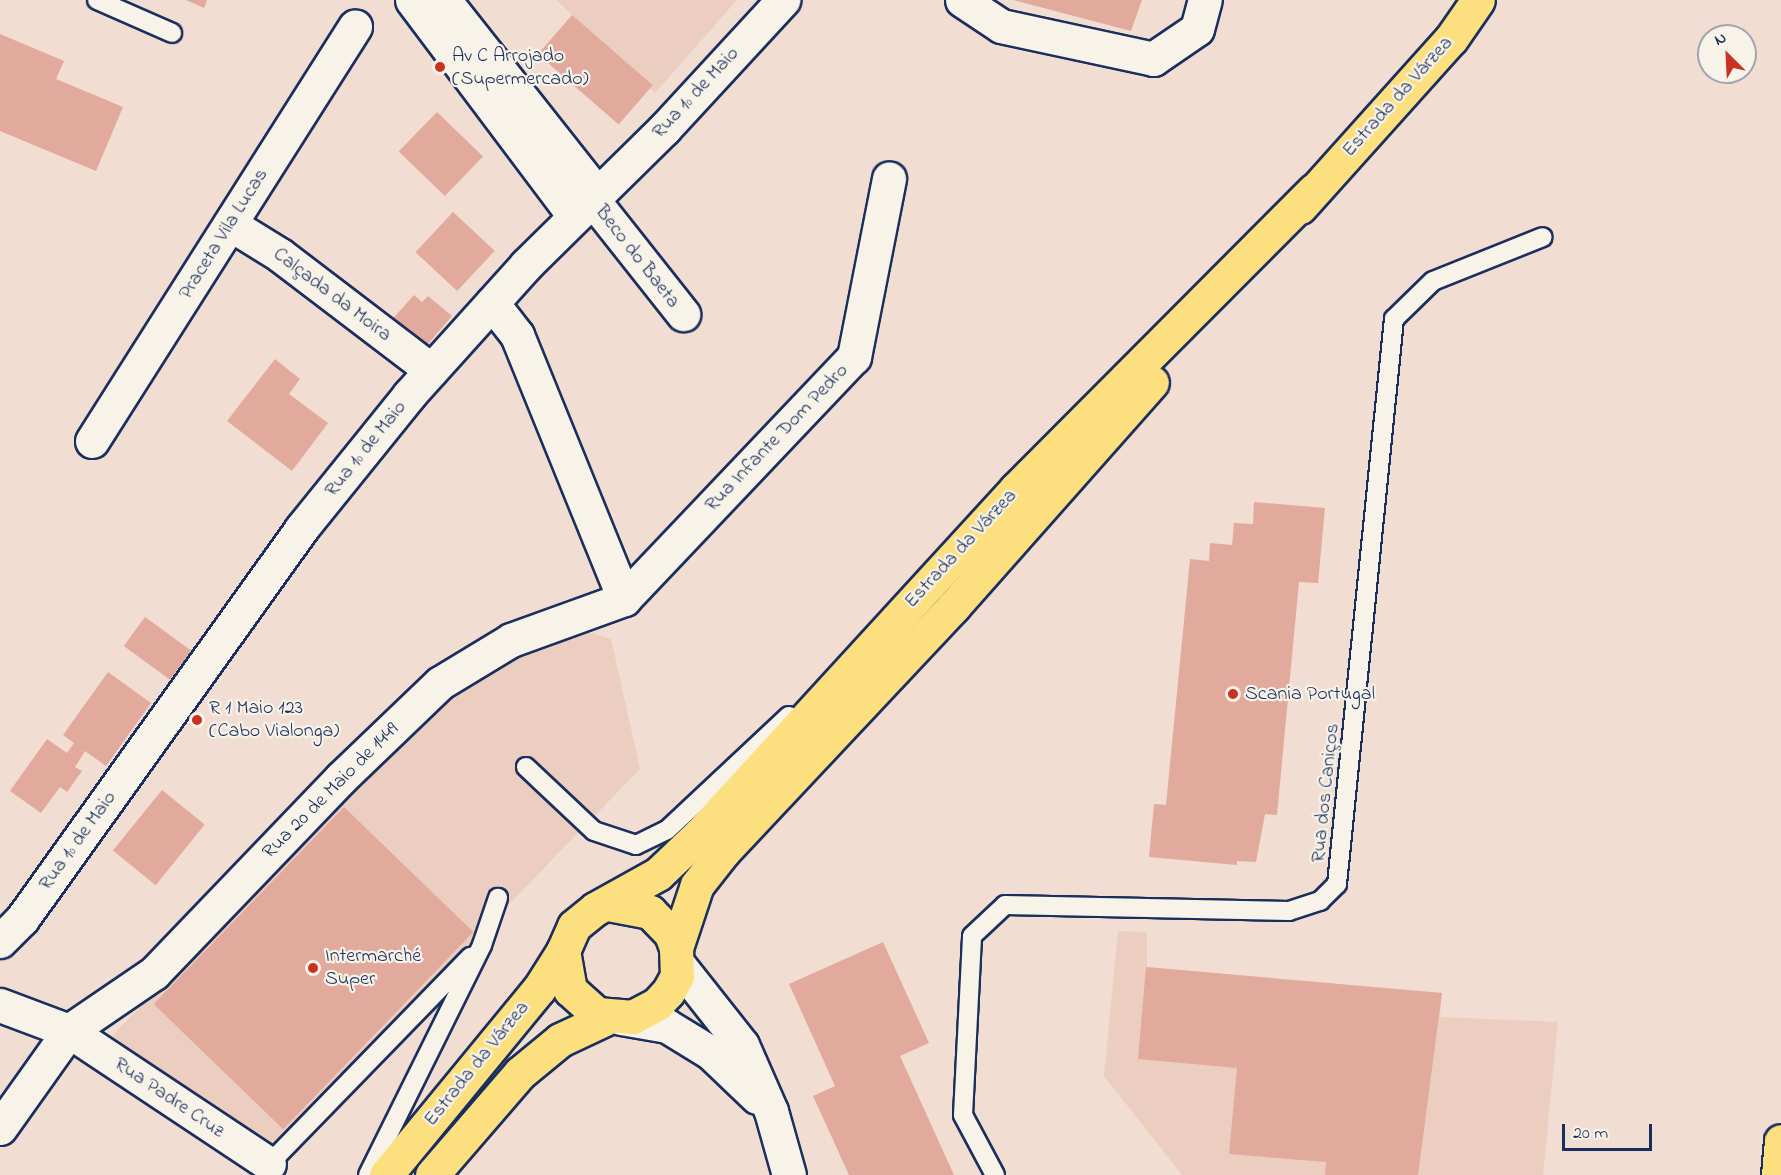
<!DOCTYPE html>
<meta charset="utf-8">
<style>
body{margin:0}
#map{position:relative;width:1781px;height:1175px;overflow:hidden;background:#f1ddd1;font-family:"Indie Flower",sans-serif}
div>[style]{position:absolute}
.built>*{inset:0;background:#eccec1}
.building>*{inset:0;background:#e2aa9c;transform-origin:0 0}
.roads{filter:drop-shadow(2px 0 #1b2f5e) drop-shadow(-2px 0 #1b2f5e) drop-shadow(0 2px #1b2f5e) drop-shadow(0 -2px #1b2f5e)}
.lane>*{height:18px;margin:-9px;padding:0 9px;transform-origin:9px;border-radius:9px;background:#f7f3e8}
.street>*{height:33px;margin:-16.5px;padding:0 16.5px;transform-origin:16.5px;border-radius:16.5px;background:#f7f3e8}
.secondary>*{height:33px;margin:-16.5px;padding:0 16.5px;transform-origin:16.5px;border-radius:16.5px;background:#f7f3e8}
.primary>*{height:33px;margin:-16.5px;padding:0 16.5px;transform-origin:16.5px;border-radius:16.5px;background:#fce080}
.highway>*{height:33px;margin:-16.5px;padding:0 16.5px;transform-origin:16.5px;border-radius:16.5px;background:#fce080}
.dots>*{width:16px;height:16px;translate:-50% -50%;box-sizing:border-box;border:3px solid #f7f3e8;border-radius:50%}
span{translate:-50% -50%;white-space:nowrap;text-align:center;line-height:1.15;-webkit-text-stroke:4.5px #f7f3e8;paint-order:stroke}
.poi-label{font-size:20px;color:#1b2f5e}
.left{translate:0 -50%;text-align:left}
.street-label{font-size:20px;color:#1b2f5e}
.north{position:absolute;left:1697px;top:24px;width:60px;height:60px;box-sizing:border-box;background:#f7f3e8;border:2px solid #9fa5b1;border-radius:50%;rotate:336deg;font-size:16px;font-weight:700;line-height:24px;text-align:center;color:#1b2f5e}
.north::after{content:'';display:block;margin:auto;width:21px;height:27px;background:#c8321e;clip-path:polygon(50% 0,100% 100%,50% 72%,0 100%)}
.scale{position:absolute;left:1562px;top:1124px;width:90px;height:27px;box-sizing:border-box;border:3px solid #1b2f5e;border-top:0;padding-left:8px;font-size:18px;line-height:21px;white-space:nowrap;color:#1b2f5e;-webkit-text-stroke:4px #f7f3e8;paint-order:stroke}
</style>
<div id="map">
<div class="built">
<div style="clip-path:polygon(556px 0,737px 0,655px 93px)"></div>
<div style="clip-path:polygon(587px 632px,611px 639px,640px 769px,271px 1150px,112px 1036px,400px 739px,494px 668px)"></div>
<div style="clip-path:polygon(1118px 931px,1147px 932px,1147px 967px,1442px 993px,1440px 1017px,1558px 1022px,1543px 1175px,1182px 1175px,1104px 1076px)"></div>
</div>
<div class="building">
<div style="clip-path:polygon(186px 0,207px 0,204px 8px)"></div>
<div style="clip-path:polygon(1013px 0,1142px 0,1131px 31px)"></div>
<div style="left:572px;top:15px;width:107px;height:52px;rotate:41deg"></div>
<div style="clip-path:polygon(0 34px,64px 61px,56px 79px,123px 107px,96px 171px,0 131px)"></div>
<div style="left:437px;top:112px;width:64px;height:55px;rotate:44deg"></div>
<div style="left:453px;top:212px;width:57px;height:55px;rotate:43deg"></div>
<div style="clip-path:polygon(414px 295px,422px 302px,428px 296px,452px 316px,421px 352px,388px 324px)"></div>
<div style="clip-path:polygon(275px 359px,300px 379px,289px 394px,328px 423px,292px 471px,227px 421px)"></div>
<div style="clip-path:polygon(1254px 502px,1325px 508px,1318px 583px,1299px 582px,1277px 815px,1265px 814px,1256px 862px,1237px 861px,1237px 865px,1149px 857px,1154px 804px,1166px 805px,1190px 559px,1209px 561px,1210px 543px,1232px 545px,1234px 523px,1253px 524px)"></div>
<div style="left:145px;top:617px;width:57px;height:36px;rotate:36deg"></div>
<div style="clip-path:polygon(108px 672px,151px 703px,106px 766px,85px 751px,75px 767px,82px 771px,67px 792px,60px 787px,41px 813px,10px 791px,47px 739px,67px 753px,74px 743px,63px 735px)"></div>
<div style="left:162px;top:790px;width:55px;height:78px;rotate:39deg"></div>
<div style="left:344px;top:807px;width:180px;height:274px;rotate:44deg"></div>
<div style="clip-path:polygon(883px 942px,929px 1043px,900px 1056px,954px 1175px,849px 1175px,813px 1096px,835px 1086px,789px 984px)"></div>
<div style="clip-path:polygon(1146px 967px,1442px 993px,1418px 1175px,1325px 1175px,1326px 1162px,1229px 1154px,1237px 1068px,1138px 1059px)"></div>
</div>
<div class="roads">
<div class="lane">
<div style="left:97px;top:0;width:82px;rotate:23.7deg"></div>
<div style="left:526px;top:767px;width:93px;rotate:43.3deg"></div>
<div style="left:594px;top:831px;width:44px;rotate:18.4deg"></div>
<div style="left:636px;top:845px;width:34px;rotate:-26deg"></div>
<div style="left:667px;top:830px;width:167px;rotate:-43.1deg"></div>
<div style="left:269px;top:1164px;width:289px;rotate:-45.8deg"></div>
<div style="left:368px;top:1175px;width:257px;rotate:-63.6deg"></div>
<div style="left:482px;top:945px;width:50px;rotate:-71.2deg"></div>
<div style="left:995px;top:1175px;width:68px;rotate:-118.1deg"></div>
<div style="left:963px;top:1115px;width:179px;rotate:-87.1deg"></div>
<div style="left:972px;top:936px;width:45px;rotate:-43.2deg"></div>
<div style="left:1005px;top:905px;width:284px;rotate:1.2deg"></div>
<div style="left:1289px;top:911px;width:33px;rotate:-18deg"></div>
<div style="left:1320px;top:901px;width:24px;rotate:-45deg"></div>
<div style="left:1337px;top:884px;width:568px;rotate:-84.24deg"></div>
<div style="left:1394px;top:319px;width:54px;rotate:-44.3deg"></div>
<div style="left:1433px;top:281px;width:118px;rotate:-21.8deg"></div>
</div>
<div class="street">
<div style="left:962px;top:0;width:47px;rotate:33.7deg"></div>
<div style="left:1001px;top:26px;width:156px;rotate:12.2deg"></div>
<div style="left:1153px;top:59px;width:53px;rotate:-34.3deg"></div>
<div style="left:1197px;top:29px;width:30px;rotate:-75deg"></div>
<div style="left:592px;top:199px;width:147px;rotate:51.6deg"></div>
<div style="left:230px;top:224px;width:59px;rotate:31.8deg"></div>
<div style="left:280px;top:255px;width:190px;rotate:37.3deg"></div>
<div style="left:492px;top:303px;width:41px;rotate:52deg"></div>
<div style="left:517px;top:335px;width:285px;rotate:67.9deg"></div>
<div style="left:92px;top:441px;width:491px;rotate:-57.6deg"></div>
<div style="left:0;top:1005px;width:74px;rotate:20.6deg"></div>
<div style="left:69px;top:1031px;width:240px;rotate:33.6deg"></div>
<div style="left:0;top:1128px;width:119px;rotate:-54.6deg"></div>
<div style="left:69px;top:1031px;width:103px;rotate:-34.3deg"></div>
<div style="left:154px;top:973px;width:270px;rotate:-46.2deg"></div>
<div style="left:341px;top:778px;width:137px;rotate:-43.8deg"></div>
<div style="left:440px;top:683px;width:83px;rotate:-31.2deg"></div>
<div style="left:511px;top:640px;width:120px;rotate:-19.9deg"></div>
<div style="left:624px;top:599px;width:334px;rotate:-46.5deg"></div>
<div style="left:854px;top:357px;width:182px;rotate:-78.9deg"></div>
</div>
<div class="secondary">
<div style="left:412px;top:0;width:270px;rotate:53.1deg"></div>
<div style="left:444px;top:0;width:247px;rotate:51.7deg"></div>
<div style="left:0;top:941px;width:31px;rotate:-45deg"></div>
<div style="left:22px;top:919px;width:480px;rotate:-54.4deg"></div>
<div style="left:301px;top:529px;width:172px;rotate:-51.1deg"></div>
<div style="left:409px;top:395px;width:175px;rotate:-48deg"></div>
<div style="left:526px;top:265px;width:194px;rotate:-44.6deg"></div>
<div style="left:664px;top:129px;width:176px;rotate:-47.3deg"></div>
<div style="left:678px;top:964px;width:103px;rotate:51.7deg"></div>
<div style="left:742px;top:1045px;width:72px;rotate:66.3deg"></div>
<div style="left:771px;top:1111px;width:66px;rotate:74.3deg"></div>
<div style="left:621px;top:1018px;width:47px;rotate:9.9deg"></div>
<div style="left:667px;top:1026px;width:52px;rotate:31.5deg"></div>
<div style="left:711px;top:1053px;width:64px;rotate:43.7deg"></div>
</div>
<div class="primary">
<div style="left:1300px;top:207px;width:226px;rotate:-48.1deg"></div>
<div style="left:1451px;top:39px;width:47px;rotate:-55.3deg"></div>
<div style="left:608px;top:904px;width:43px;rotate:10.8deg"></div>
<div style="left:650px;top:912px;width:30px;rotate:46deg"></div>
<div style="left:671px;top:934px;width:15px;rotate:70deg"></div>
<div style="left:676px;top:948px;width:28px;rotate:88deg"></div>
<div style="left:677px;top:976px;width:18px;rotate:119deg"></div>
<div style="left:668px;top:992px;width:16px;rotate:133deg"></div>
<div style="left:657px;top:1004px;width:27px;rotate:152deg"></div>
<div style="left:633px;top:1017px;width:36px;rotate:-175deg"></div>
<div style="left:597px;top:1014px;width:36px;rotate:-138deg"></div>
<div style="left:570px;top:990px;width:40px;rotate:-100deg"></div>
<div style="left:563px;top:951px;width:27px;rotate:-66deg"></div>
<div style="left:574px;top:926px;width:27px;rotate:-39deg"></div>
<div style="left:595px;top:909px;width:72px;rotate:-29.1deg"></div>
<div style="left:658px;top:874px;width:59px;rotate:-43.6deg"></div>
<div style="left:701px;top:833px;width:466px;rotate:-47.5deg"></div>
<div style="left:1016px;top:489px;width:421px;rotate:-45.1deg"></div>
<div style="left:676px;top:948px;width:66px;rotate:-71.6deg"></div>
<div style="left:697px;top:885px;width:42px;rotate:-51.8deg"></div>
<div style="left:723px;top:852px;width:336px;rotate:-46.8deg"></div>
<div style="left:953px;top:607px;width:300px;rotate:-48.5deg"></div>
<div style="left:386px;top:1175px;width:241px;rotate:-50.6deg"></div>
<div style="left:539px;top:989px;width:45px;rotate:-57.7deg"></div>
<div style="left:432px;top:1175px;width:135px;rotate:-49.2deg"></div>
<div style="left:520px;top:1073px;width:52px;rotate:-39.5deg"></div>
<div style="left:560px;top:1040px;width:54px;rotate:-25.1deg"></div>
</div>
<div class="highway">
<div style="left:1778px;top:1175px;width:34px;rotate:-85deg"></div>
</div>
</div>
<div class="dots">
<div style="left:440px;top:67px;background:#c8321e"></div>
<div style="left:1233px;top:694px;background:#c8321e"></div>
<div style="left:197px;top:720px;background:#c8321e"></div>
<div style="left:313px;top:968px;background:#c8321e"></div>
</div>
<div class="poi-label">
<span class="left" style="left:452px;top:68px">Av C Arrojado<br>(Supermercado)</span>
<span class="left" style="left:1245px;top:694px">Scania Portugal</span>
<span class="left" style="left:209px;top:720px">R 1 Maio 123<br>(Cabo Vialonga)</span>
<span class="left" style="left:325px;top:968px">Intermarché<br>Super</span>
</div>
<div class="street-label">
<span style="left:696px;top:93px;rotate:-47deg">Rua 1º de Maio</span>
<span style="left:1398px;top:97px;rotate:-48deg">Estrada da Várzea</span>
<span style="left:224px;top:234px;rotate:-58deg">Praceta Vila Lucas</span>
<span style="left:637px;top:257px;rotate:52deg">Beco do Baeta</span>
<span style="left:332px;top:295px;rotate:37deg">Calçada da Moira</span>
<span style="left:777px;top:438px;rotate:-46deg">Rua Infante Dom Pedro</span>
<span style="left:366px;top:449px;rotate:-51deg">Rua 1º de Maio</span>
<span style="left:961px;top:549px;rotate:-47deg">Estrada da Várzea</span>
<span style="left:331px;top:791px;rotate:-45deg">Rua 20 de Maio de 1449</span>
<span style="left:1326px;top:793px;rotate:-84deg">Rua dos Caniços</span>
<span style="left:78px;top:841px;rotate:-54deg">Rua 1º de Maio</span>
<span style="left:477px;top:1064px;rotate:-51deg">Estrada da Várzea</span>
<span style="left:169px;top:1098px;rotate:34deg">Rua Padre Cruz</span>
</div>
<div class="north">N</div>
<div class="scale">20 m</div>
</div>
